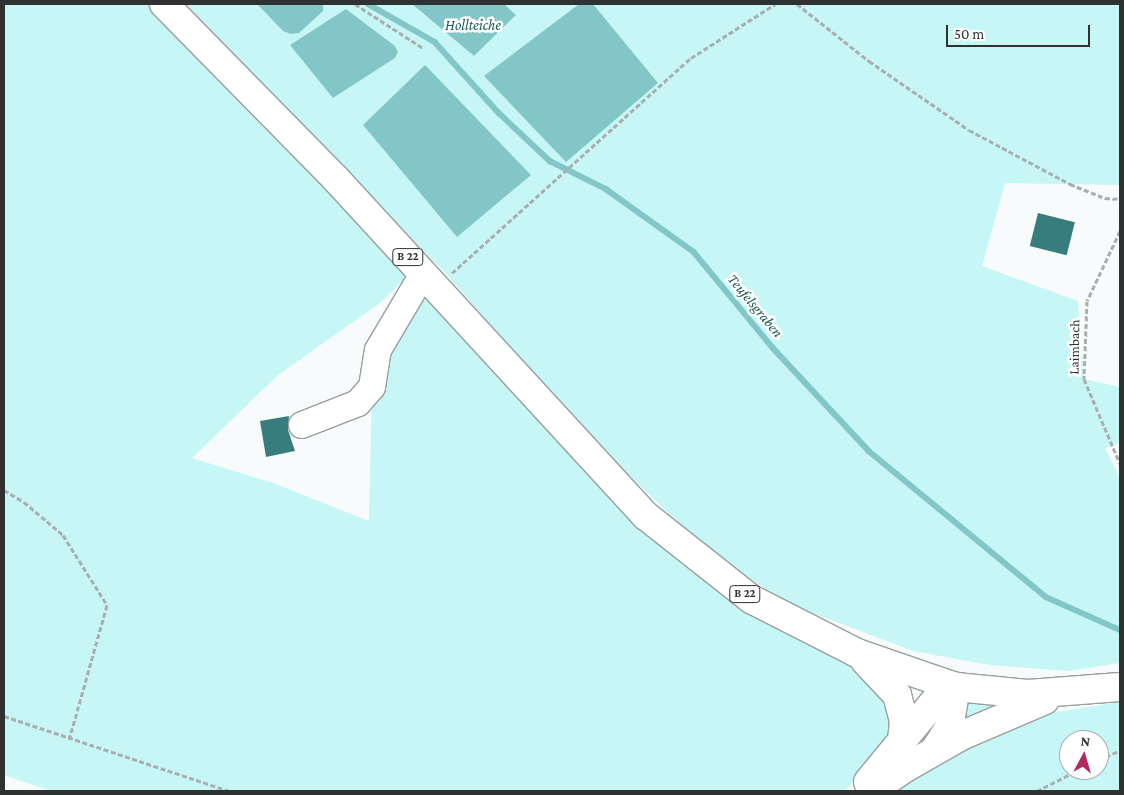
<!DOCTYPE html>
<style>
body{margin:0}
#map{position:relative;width:1124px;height:795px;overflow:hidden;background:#f7fbfb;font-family:"Crimson Pro",serif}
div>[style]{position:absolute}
.green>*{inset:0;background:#c7f6f6}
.water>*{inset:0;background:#82c6c7}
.stream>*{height:5.5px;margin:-2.75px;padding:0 2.75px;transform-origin:2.75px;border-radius:2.75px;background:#82c6c7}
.building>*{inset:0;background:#387d7d;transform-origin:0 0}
.path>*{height:3px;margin-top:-1.5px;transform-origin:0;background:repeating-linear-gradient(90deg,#abaeae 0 5px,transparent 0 7.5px)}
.roads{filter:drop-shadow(1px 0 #9a9e9e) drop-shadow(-1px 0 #9a9e9e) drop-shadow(0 1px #9a9e9e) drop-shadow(0 -1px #9a9e9e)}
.minor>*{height:26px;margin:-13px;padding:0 13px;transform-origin:13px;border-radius:13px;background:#fff}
.major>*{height:28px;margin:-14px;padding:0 14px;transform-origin:14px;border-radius:14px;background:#fff}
span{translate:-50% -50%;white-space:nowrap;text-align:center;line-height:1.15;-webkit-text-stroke:5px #fff;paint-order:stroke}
.shield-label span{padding:1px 4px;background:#fff;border:1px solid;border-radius:4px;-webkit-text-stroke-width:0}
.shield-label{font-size:12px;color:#303232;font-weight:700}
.street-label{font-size:14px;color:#303232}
.water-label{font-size:15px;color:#1e5959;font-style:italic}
.frame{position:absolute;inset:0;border:5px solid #303232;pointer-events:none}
.north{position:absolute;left:1059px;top:730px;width:50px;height:50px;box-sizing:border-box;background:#fff;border:1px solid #acadad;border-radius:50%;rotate:6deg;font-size:14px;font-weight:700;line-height:20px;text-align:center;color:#303232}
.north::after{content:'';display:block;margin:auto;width:18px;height:22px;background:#b32864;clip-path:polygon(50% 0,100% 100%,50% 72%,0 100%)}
.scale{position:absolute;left:946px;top:25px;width:144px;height:22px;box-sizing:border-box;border:2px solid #303232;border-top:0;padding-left:6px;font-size:15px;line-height:18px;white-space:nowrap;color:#303232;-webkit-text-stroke:4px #fff;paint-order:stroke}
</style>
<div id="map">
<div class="green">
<div style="clip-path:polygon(4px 4px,154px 4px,304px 159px,406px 278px,380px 303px,278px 375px,192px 458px,273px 483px,369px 521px,372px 387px,394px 318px,428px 294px,613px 497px,868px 672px,889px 695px,892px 736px,880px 756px,844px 791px,51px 791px,4px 775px)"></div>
<div style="clip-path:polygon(evenodd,185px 4px,257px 4px,283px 31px,323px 11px,323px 4px,412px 4px,474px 56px,516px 15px,504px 4px,579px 4px,485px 76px,658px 83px,593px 4px,1120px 4px,1120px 185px,1005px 183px,982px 266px,1078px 301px,1084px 379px,1120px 387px,1120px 443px,1105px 448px,1120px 478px,1120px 663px,1069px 671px,989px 665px,913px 651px,789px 604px,720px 559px,667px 512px,575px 422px,450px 278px,185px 4px,346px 9px,395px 46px,398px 52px,395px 58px,333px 98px,346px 9px)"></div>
<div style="clip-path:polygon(962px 697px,1006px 704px,959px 729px)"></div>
<div style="clip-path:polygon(evenodd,1120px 702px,1120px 791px,884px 791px,1018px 718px,1120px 702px,1069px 740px,1099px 740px,1099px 770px,1069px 770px,1069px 740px)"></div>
</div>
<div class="water">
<div style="clip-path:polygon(257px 4px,323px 4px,323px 11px,299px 33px,291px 34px,283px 31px)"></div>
<div style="clip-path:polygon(412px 4px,504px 4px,516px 15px,474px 56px)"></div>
<div style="clip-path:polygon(579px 4px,593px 4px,658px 83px,566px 162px,484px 76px)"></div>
<div style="clip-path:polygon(346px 9px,395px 46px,398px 52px,395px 58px,333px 98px,290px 45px)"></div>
<div style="clip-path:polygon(425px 65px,531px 175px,457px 237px,363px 125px)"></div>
</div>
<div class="stream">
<div style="left:368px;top:4px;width:77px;rotate:29.6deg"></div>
<div style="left:435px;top:42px;width:96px;rotate:48deg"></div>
<div style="left:499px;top:113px;width:70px;rotate:43.3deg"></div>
<div style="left:550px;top:161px;width:63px;rotate:26.6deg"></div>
<div style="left:606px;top:189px;width:108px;rotate:35.6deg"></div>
<div style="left:694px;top:252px;width:124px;rotate:50.5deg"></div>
<div style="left:773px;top:348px;width:141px;rotate:47deg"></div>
<div style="left:869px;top:451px;width:229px;rotate:39.5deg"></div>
<div style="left:1046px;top:597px;width:81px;rotate:24deg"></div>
</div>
<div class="building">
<div style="left:1038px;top:213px;width:38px;height:34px;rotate:14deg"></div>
<div style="clip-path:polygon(289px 416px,288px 430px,295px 451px,266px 457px,260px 421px)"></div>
</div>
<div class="path">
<div style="left:355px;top:4px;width:81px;rotate:32.9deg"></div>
<div style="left:797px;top:4px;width:92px;rotate:38.4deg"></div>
<div style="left:869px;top:61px;width:121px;rotate:34.6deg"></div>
<div style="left:969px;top:130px;width:115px;rotate:28.1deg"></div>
<div style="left:1070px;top:184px;width:38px;rotate:22deg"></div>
<div style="left:1105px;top:198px;width:15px;rotate:4deg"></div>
<div style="left:1120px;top:231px;width:77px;rotate:115.2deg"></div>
<div style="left:1087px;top:301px;width:78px;rotate:92.2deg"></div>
<div style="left:1084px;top:379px;width:92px;rotate:67deg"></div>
<div style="left:452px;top:273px;width:321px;rotate:-42deg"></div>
<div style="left:691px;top:58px;width:100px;rotate:-32.7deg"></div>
<div style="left:4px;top:490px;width:23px;rotate:31deg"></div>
<div style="left:24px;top:502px;width:51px;rotate:40.2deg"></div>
<div style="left:63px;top:535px;width:83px;rotate:57.8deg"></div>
<div style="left:107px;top:605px;width:137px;rotate:105.7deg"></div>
<div style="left:4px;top:716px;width:237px;rotate:18.4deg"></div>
<div style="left:1099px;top:760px;width:23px;rotate:-25deg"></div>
<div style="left:1037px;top:791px;width:46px;rotate:-27.1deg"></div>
</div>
<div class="roads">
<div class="minor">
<div style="left:302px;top:425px;width:60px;rotate:-21.4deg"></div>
<div style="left:358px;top:403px;width:21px;rotate:-49deg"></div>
<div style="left:372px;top:387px;width:37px;rotate:-81deg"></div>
<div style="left:378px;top:350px;width:88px;rotate:-59.4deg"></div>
</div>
<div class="major">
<div style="left:164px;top:4px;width:245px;rotate:45.5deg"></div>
<div style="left:336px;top:179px;width:458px;rotate:47.4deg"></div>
<div style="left:646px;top:516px;width:134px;rotate:38.3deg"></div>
<div style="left:751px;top:599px;width:119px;rotate:27deg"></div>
<div style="left:857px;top:653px;width:105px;rotate:19deg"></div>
<div style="left:956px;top:687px;width:72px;rotate:5.6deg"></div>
<div style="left:1028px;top:694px;width:92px;rotate:-4.4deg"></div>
<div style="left:865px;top:661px;width:47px;rotate:46.7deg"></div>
<div style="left:897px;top:695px;width:27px;rotate:75deg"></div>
<div style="left:904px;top:721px;width:20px;rotate:96deg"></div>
<div style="left:935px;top:750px;width:26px;rotate:-58deg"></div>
<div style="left:949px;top:728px;width:42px;rotate:-80.3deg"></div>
<div style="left:868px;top:782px;width:126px;rotate:-50.5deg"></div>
<div style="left:872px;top:791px;width:40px;rotate:-34.9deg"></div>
<div style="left:905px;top:768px;width:67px;rotate:-29.6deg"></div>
<div style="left:963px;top:735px;width:89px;rotate:-23.1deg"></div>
</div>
</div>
<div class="shield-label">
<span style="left:408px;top:257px">B 22</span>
<span style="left:745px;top:594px">B 22</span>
</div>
<div class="street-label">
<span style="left:1074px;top:347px;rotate:-89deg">Laimbach</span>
</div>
<div class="water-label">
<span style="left:473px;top:26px">Hollteiche</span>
<span style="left:755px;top:306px;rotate:50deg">Teufelsgraben</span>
</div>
<div class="frame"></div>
<div class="north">N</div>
<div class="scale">50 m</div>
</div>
